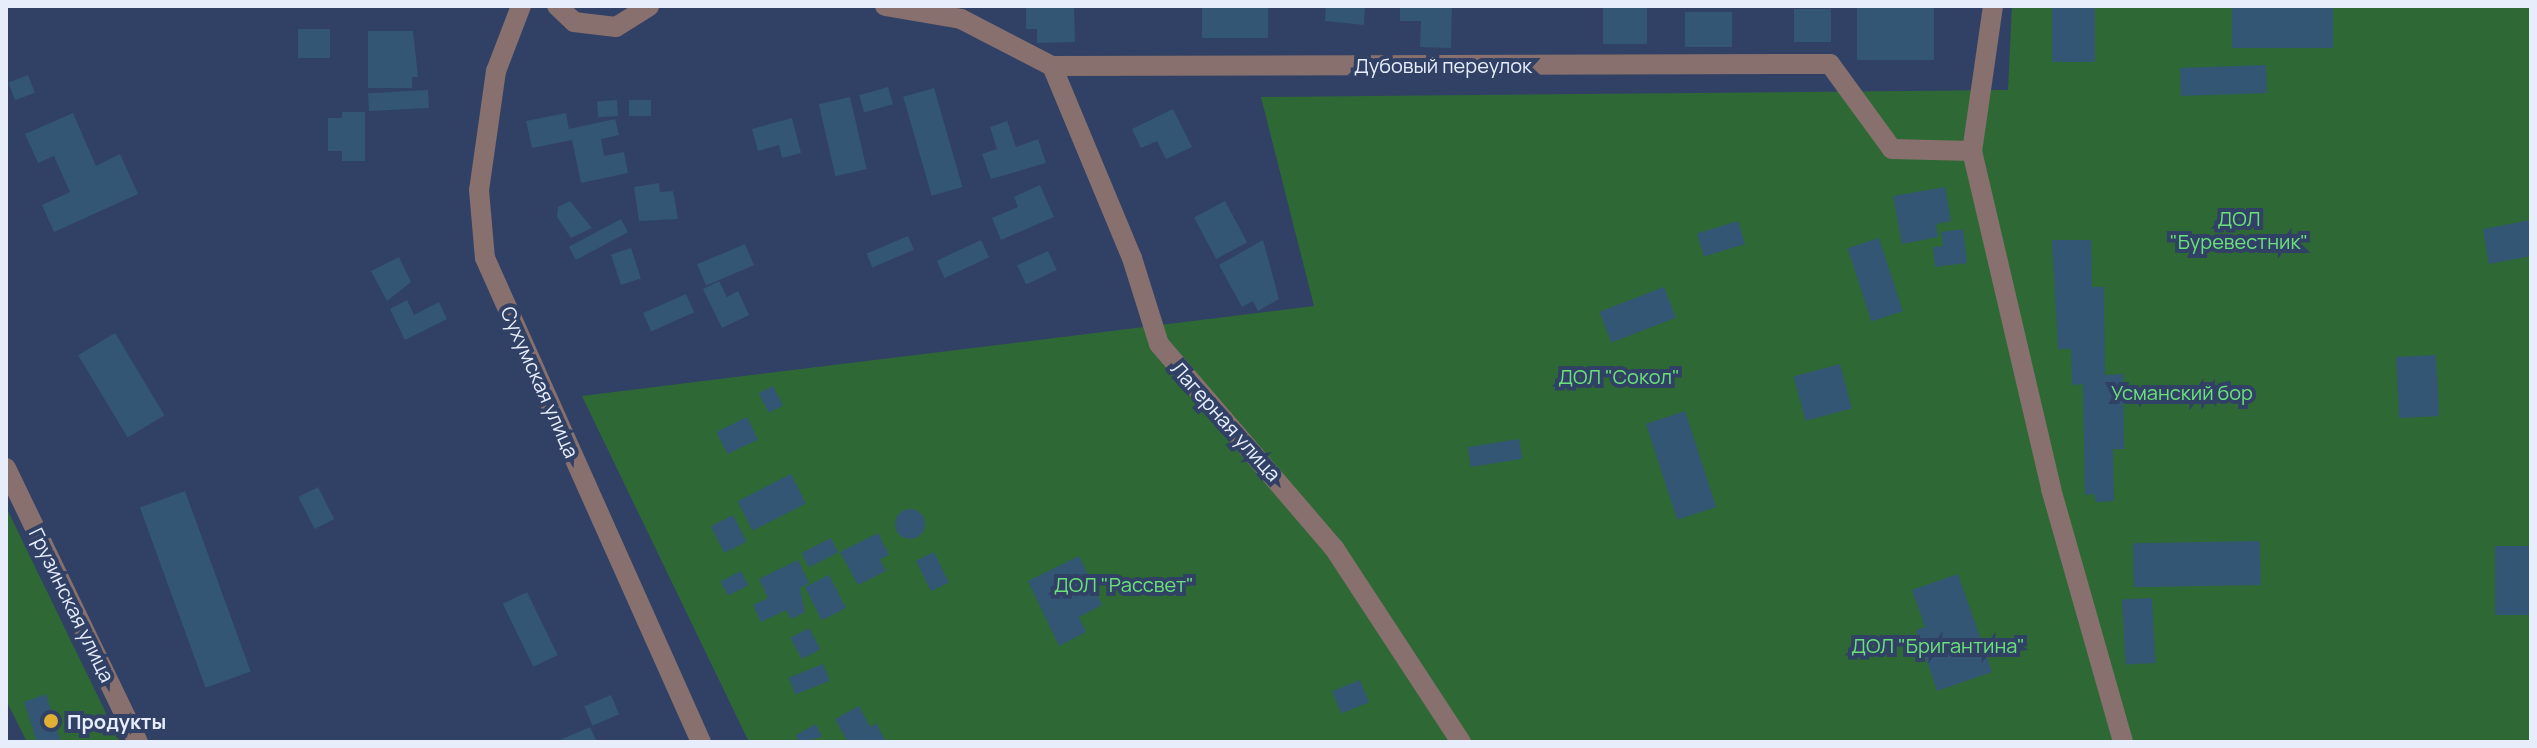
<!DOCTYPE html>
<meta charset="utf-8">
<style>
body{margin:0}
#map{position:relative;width:2537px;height:748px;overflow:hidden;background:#314165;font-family:Manrope,sans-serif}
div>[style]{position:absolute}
.green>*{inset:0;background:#2e6935}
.building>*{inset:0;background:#325674;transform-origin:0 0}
.round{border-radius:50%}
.minor>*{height:20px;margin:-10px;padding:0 10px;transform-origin:10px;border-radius:10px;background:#87706d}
.dots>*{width:22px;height:22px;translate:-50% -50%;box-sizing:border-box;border:4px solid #314165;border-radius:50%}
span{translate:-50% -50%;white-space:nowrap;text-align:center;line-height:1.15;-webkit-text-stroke:8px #314165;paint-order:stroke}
.street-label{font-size:20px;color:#e7edfb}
.park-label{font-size:20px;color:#6be279}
.poi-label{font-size:20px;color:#e7edfb;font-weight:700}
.left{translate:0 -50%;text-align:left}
.frame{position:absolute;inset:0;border:8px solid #e7edfb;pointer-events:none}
</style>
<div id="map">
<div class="green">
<div style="clip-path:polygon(2012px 6px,2531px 6px,2531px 742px,749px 742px,582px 396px,1314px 306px,1261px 97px,2008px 90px)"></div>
<div style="clip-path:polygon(6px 507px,120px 742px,27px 742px,6px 700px)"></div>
</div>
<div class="building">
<div style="clip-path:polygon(1026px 6px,1074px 6px,1075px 42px,1037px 43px,1037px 29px,1026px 29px)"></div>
<div style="left:1202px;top:6px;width:66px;height:32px"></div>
<div style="clip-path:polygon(1326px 6px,1365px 6px,1364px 25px,1325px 21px)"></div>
<div style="clip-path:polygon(1400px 6px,1452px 6px,1451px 48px,1420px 47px,1421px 21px,1400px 21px)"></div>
<div style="left:1603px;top:6px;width:44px;height:38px"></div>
<div style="left:1857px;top:6px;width:77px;height:54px"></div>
<div style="left:2052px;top:6px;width:43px;height:56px"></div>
<div style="left:2232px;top:6px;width:101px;height:42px"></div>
<div style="left:1794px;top:9px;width:37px;height:33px"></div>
<div style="left:1685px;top:12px;width:47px;height:35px"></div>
<div style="left:298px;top:29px;width:32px;height:29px"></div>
<div style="clip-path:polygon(368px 31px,413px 31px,418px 77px,412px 77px,412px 88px,368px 88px)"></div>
<div style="left:2266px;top:65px;width:28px;height:86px;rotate:88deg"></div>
<div style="left:28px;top:75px;width:19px;height:21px;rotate:69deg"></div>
<div style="left:888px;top:87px;width:18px;height:30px;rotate:74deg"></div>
<div style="left:934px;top:88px;width:103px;height:32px;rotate:74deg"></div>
<div style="left:428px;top:90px;width:18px;height:60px;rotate:87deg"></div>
<div style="left:850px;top:97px;width:74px;height:32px;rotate:77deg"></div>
<div style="left:617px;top:100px;width:16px;height:20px;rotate:86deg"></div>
<div style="left:629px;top:100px;width:22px;height:16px"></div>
<div style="clip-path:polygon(1173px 109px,1192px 147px,1166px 159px,1157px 141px,1141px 148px,1132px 129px)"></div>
<div style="clip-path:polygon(342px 112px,365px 112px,365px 161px,342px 161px,342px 151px,328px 151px,328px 118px,342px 118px)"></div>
<div style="clip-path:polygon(73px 113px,96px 166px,120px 154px,138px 194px,54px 232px,42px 205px,70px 192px,54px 156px,38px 163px,25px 134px)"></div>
<div style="clip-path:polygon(566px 113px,569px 129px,615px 119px,619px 135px,601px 139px,604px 156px,624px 152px,628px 173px,581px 183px,572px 140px,532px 148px,526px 121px)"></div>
<div style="clip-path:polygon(792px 118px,801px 153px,782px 158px,779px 145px,758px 151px,752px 129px)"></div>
<div style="clip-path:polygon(1007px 121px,1016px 147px,1038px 139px,1046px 163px,991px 179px,982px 154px,997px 149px,990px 127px)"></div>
<div style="clip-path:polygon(659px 183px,660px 192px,673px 191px,678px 219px,639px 221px,634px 187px)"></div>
<div style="clip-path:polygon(1040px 185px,1054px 217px,1001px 240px,992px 218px,1018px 207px,1014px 197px)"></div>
<div style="clip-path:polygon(1945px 187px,1951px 221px,1936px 224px,1938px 237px,1902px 244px,1893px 196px)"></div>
<div style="clip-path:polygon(570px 201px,592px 228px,571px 238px,557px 217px,558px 207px)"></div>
<div style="left:1225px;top:201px;width:47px;height:35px;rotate:62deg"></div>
<div style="left:621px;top:219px;width:15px;height:59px;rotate:62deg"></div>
<div style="clip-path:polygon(2531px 220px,2531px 256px,2489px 264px,2483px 229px)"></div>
<div style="left:1738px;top:221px;width:24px;height:43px;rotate:73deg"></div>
<div style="clip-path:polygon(1963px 229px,1967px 263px,1935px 267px,1933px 247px,1943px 246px,1941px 232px)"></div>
<div style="left:908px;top:236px;width:15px;height:45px;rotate:67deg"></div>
<div style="left:1879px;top:238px;width:77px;height:33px;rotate:72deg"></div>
<div style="left:981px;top:240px;width:19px;height:49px;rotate:65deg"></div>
<div style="clip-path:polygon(1263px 240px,1279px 299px,1258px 311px,1253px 301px,1242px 307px,1219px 265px)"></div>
<div style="clip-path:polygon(2052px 240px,2091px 240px,2092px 287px,2104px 287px,2105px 375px,2123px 374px,2124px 449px,2113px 449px,2114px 501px,2096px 502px,2094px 494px,2085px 495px,2083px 384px,2072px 385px,2071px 349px,2058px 349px)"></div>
<div style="left:745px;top:244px;width:23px;height:52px;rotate:67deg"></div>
<div style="left:631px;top:248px;width:32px;height:21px;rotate:72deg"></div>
<div style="left:1048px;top:251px;width:21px;height:34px;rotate:65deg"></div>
<div style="clip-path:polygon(399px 257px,411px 282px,387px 301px,371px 271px)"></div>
<div style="clip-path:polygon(719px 281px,727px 297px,738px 291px,749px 315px,722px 328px,703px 289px)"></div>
<div style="left:1664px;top:287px;width:33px;height:69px;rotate:69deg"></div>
<div style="left:686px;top:294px;width:20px;height:47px;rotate:66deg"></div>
<div style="clip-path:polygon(407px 300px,414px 315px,439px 302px,447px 319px,405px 340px,390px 309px)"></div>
<div style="left:115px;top:333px;width:96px;height:43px;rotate:59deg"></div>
<div style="left:2436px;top:355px;width:61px;height:40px;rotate:87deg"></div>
<div style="left:1840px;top:364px;width:46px;height:48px;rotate:75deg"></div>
<div style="left:773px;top:386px;width:22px;height:16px;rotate:63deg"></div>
<div style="left:1685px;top:411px;width:101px;height:41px;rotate:72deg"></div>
<div style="left:747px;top:417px;width:25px;height:34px;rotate:64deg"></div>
<div style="left:1519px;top:439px;width:20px;height:52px;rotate:81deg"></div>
<div style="left:791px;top:474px;width:33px;height:60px;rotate:63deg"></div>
<div style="left:318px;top:487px;width:36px;height:22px;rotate:63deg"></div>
<div style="left:185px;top:491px;width:192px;height:48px;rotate:70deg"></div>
<div class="round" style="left:895px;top:509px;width:30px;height:30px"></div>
<div style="left:733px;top:515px;width:30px;height:25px;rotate:63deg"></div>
<div style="clip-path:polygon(878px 533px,889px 555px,880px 559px,886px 571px,858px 585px,840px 552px)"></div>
<div style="left:831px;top:538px;width:16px;height:33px;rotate:63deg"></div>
<div style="left:2260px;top:541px;width:44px;height:127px;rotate:89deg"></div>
<div style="left:2531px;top:546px;width:69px;height:36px;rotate:90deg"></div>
<div style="left:934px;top:552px;width:34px;height:20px;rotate:64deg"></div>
<div style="clip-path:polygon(1079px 556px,1102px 605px,1079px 617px,1086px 632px,1059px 646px,1028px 581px)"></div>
<div style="clip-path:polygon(798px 560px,809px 583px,800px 588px,805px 612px,791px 619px,786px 610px,761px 622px,753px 605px,768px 598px,759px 579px)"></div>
<div style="left:741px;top:571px;width:16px;height:23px;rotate:63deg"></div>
<div style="clip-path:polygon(1958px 574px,1992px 672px,1937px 691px,1916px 630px,1925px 627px,1912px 590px)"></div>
<div style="left:829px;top:575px;width:37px;height:27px;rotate:63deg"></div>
<div style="left:527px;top:592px;width:70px;height:27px;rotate:64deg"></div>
<div style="left:2152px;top:598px;width:65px;height:30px;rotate:87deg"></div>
<div style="left:809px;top:628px;width:24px;height:21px;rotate:62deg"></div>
<div style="left:823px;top:664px;width:18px;height:37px;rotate:68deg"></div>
<div style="left:1360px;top:680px;width:24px;height:30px;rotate:68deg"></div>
<div style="clip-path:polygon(46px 694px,61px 742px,37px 742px,24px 702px)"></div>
<div style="left:611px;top:695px;width:21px;height:29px;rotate:67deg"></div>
<div style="clip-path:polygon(859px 706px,870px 727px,876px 723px,886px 742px,848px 742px,835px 719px)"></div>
<div style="clip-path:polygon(816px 724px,822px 737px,799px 742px,796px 735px)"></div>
<div style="clip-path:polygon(590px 727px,597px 742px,555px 742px)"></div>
</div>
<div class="minor">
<div style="left:521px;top:6px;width:70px;rotate:111deg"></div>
<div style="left:496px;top:71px;width:120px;rotate:98.1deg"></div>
<div style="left:479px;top:190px;width:68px;rotate:85deg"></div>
<div style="left:485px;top:258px;width:530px;rotate:65.95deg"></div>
<div style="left:557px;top:6px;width:23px;rotate:43deg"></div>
<div style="left:574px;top:22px;width:42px;rotate:6.8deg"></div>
<div style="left:616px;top:27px;width:39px;rotate:-32deg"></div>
<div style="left:885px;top:6px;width:77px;rotate:9.7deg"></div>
<div style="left:961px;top:19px;width:102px;rotate:27.3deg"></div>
<div style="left:1052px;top:66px;width:778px;rotate:-0.15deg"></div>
<div style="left:1830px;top:64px;width:105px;rotate:53.9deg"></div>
<div style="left:1892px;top:149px;width:80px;rotate:1.4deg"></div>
<div style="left:1993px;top:6px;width:147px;rotate:98.2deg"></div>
<div style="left:1972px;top:151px;width:347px;rotate:76.8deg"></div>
<div style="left:2051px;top:489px;width:263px;rotate:74.1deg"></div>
<div style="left:1052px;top:66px;width:208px;rotate:67.4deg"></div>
<div style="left:1132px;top:258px;width:90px;rotate:72.6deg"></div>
<div style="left:1159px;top:344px;width:269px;rotate:49.4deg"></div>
<div style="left:1334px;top:548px;width:232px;rotate:56.8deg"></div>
<div style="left:6px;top:468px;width:304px;rotate:64.3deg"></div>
</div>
<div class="dots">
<div style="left:51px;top:721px;background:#e0b034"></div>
</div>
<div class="street-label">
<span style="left:1443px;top:65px">Дубовый переулок</span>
<span style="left:540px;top:382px;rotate:66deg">Сухумская улица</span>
<span style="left:1226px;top:421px;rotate:48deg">Лагерная улица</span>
<span style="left:72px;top:605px;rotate:64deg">Грузинская улица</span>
</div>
<div class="park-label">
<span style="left:2239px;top:230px">ДОЛ<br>"Буревестник"</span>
<span style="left:1619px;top:376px">ДОЛ "Сокол"</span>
<span style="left:2182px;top:392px">Усманский бор</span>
<span style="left:1124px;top:584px">ДОЛ "Рассвет"</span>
<span style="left:1938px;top:645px">ДОЛ "Бригантина"</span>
</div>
<div class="poi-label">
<span class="left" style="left:67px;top:721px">Продукты</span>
</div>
<div class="frame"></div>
</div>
